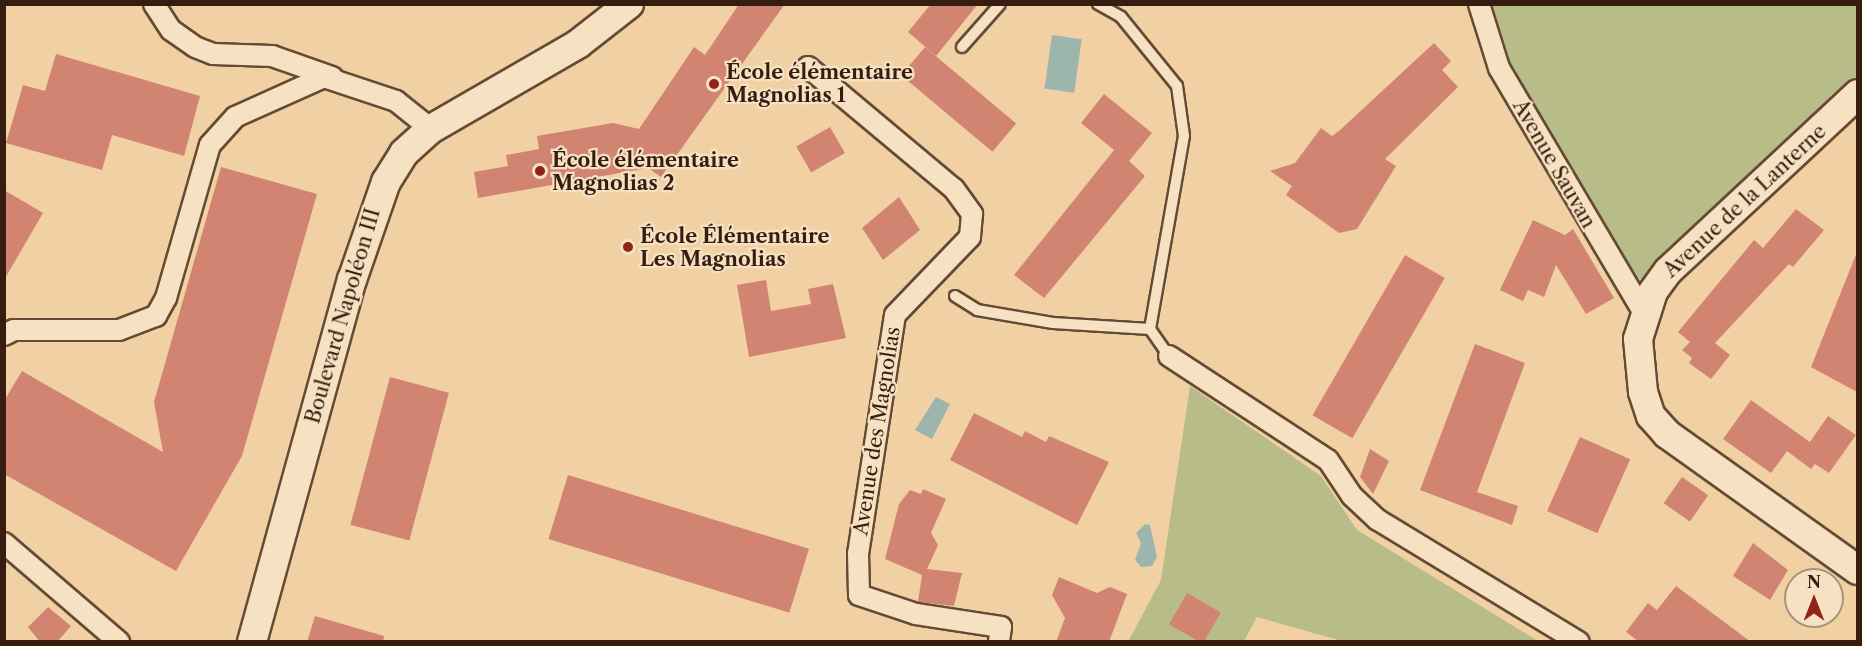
<!DOCTYPE html>
<meta charset="utf-8">
<style>
body{margin:0}
#map{position:relative;width:1862px;height:646px;overflow:hidden;background:#f1d1a3;font-family:"Libre Caslon Text",serif}
div>[style]{position:absolute}
.green>*{inset:0;background:#b7bc88}
.water>*{inset:0;background:#9cb6ad;transform-origin:0 0}
.building>*{inset:0;background:#d28472;transform-origin:0 0}
.roads{filter:drop-shadow(2px 0 #654a34) drop-shadow(-2px 0 #654a34) drop-shadow(0 2px #654a34) drop-shadow(0 -2px #654a34)}
.lane>*{height:10px;margin:-5px;padding:0 5px;transform-origin:5px;border-radius:5px;background:#f6e1c3}
.street>*{height:20px;margin:-10px;padding:0 10px;transform-origin:10px;border-radius:10px;background:#f6e1c3}
.secondary>*{height:28px;margin:-14px;padding:0 14px;transform-origin:14px;border-radius:14px;background:#f6e1c3}
.dots>*{width:16px;height:16px;translate:-50% -50%;box-sizing:border-box;border:3px solid #f6e1c3;border-radius:50%}
span{translate:-50% -50%;white-space:nowrap;text-align:center;line-height:1.15;-webkit-text-stroke:4.5px #f6e1c3;paint-order:stroke}
.poi-label{font-size:20px;color:#361d0f;font-weight:700}
.left{translate:0 -50%;text-align:left}
.street-label{font-size:20px;color:#361d0f}
.frame{position:absolute;inset:0;border:6px solid #361d0f;pointer-events:none}
.north{position:absolute;left:1784px;top:568px;width:60px;height:60px;box-sizing:border-box;background:#f6e1c3;border:2px solid #a9937b;border-radius:50%;rotate:0deg;font-size:16px;font-weight:700;line-height:24px;text-align:center;color:#361d0f}
.north::after{content:'';display:block;margin:auto;width:21px;height:27px;background:#8f2418;clip-path:polygon(50% 0,100% 100%,50% 72%,0 100%)}
</style>
<div id="map">
<div class="green">
<div style="clip-path:polygon(1490px 5px,1857px 5px,1857px 76px,1648px 283px,1626px 272px,1513px 80px,1493px 29px)"></div>
<div style="clip-path:polygon(1190px 386px,1321px 476px,1357px 530px,1538px 641px,1342px 641px,1257px 617px,1244px 641px,1128px 642px,1161px 580px)"></div>
</div>
<div class="water">
<div style="left:1052px;top:35px;width:30px;height:54px;rotate:8deg"></div>
<div style="clip-path:polygon(936px 397px,950px 404px,932px 439px,915px 430px)"></div>
<div style="clip-path:polygon(1145px 524px,1150px 525px,1157px 557px,1152px 566px,1141px 567px,1135px 560px,1141px 543px,1136px 533px)"></div>
</div>
<div class="building">
<div style="clip-path:polygon(739px 4px,785px 4px,661px 177px,648px 168px,478px 198px,474px 172px,508px 166px,506px 155px,539px 149px,537px 136px,613px 123px,639px 129px,694px 47px,705px 55px)"></div>
<div style="clip-path:polygon(931px 4px,978px 4px,936px 56px,908px 32px)"></div>
<div style="clip-path:polygon(1434px 43px,1451px 61px,1442px 70px,1458px 87px,1385px 159px,1396px 166px,1357px 229px,1339px 233px,1286px 195px,1292px 186px,1270px 171px,1295px 163px,1321px 128px,1332px 136px,1339px 131px)"></div>
<div style="left:925px;top:47px;width:119px;height:37px;rotate:40deg"></div>
<div style="clip-path:polygon(56px 54px,200px 96px,184px 156px,112px 135px,102px 170px,6px 143px,23px 85px,45px 91px)"></div>
<div style="clip-path:polygon(1104px 94px,1152px 133px,1129px 161px,1145px 176px,1044px 298px,1014px 275px,1114px 150px,1081px 123px)"></div>
<div style="left:830px;top:127px;width:30px;height:39px;rotate:60deg"></div>
<div style="clip-path:polygon(221px 167px,317px 194px,242px 456px,176px 571px,4px 474px,4px 401px,22px 371px,163px 452px,154px 402px)"></div>
<div style="clip-path:polygon(4px 190px,43px 213px,4px 280px)"></div>
<div style="clip-path:polygon(899px 197px,920px 230px,883px 260px,862px 228px)"></div>
<div style="clip-path:polygon(1796px 209px,1824px 230px,1793px 267px,1789px 264px,1715px 343px,1730px 355px,1711px 379px,1689px 363px,1692px 358px,1682px 350px,1690px 342px,1678px 332px,1754px 240px,1763px 248px)"></div>
<div style="clip-path:polygon(1533px 220px,1565px 235px,1573px 229px,1614px 298px,1586px 314px,1556px 265px,1544px 297px,1528px 290px,1523px 301px,1500px 290px)"></div>
<div style="clip-path:polygon(1857px 252px,1857px 392px,1811px 367px)"></div>
<div style="left:1405px;top:255px;width:46px;height:185px;rotate:30deg"></div>
<div style="clip-path:polygon(766px 280px,771px 311px,811px 304px,808px 289px,833px 284px,846px 338px,749px 357px,737px 285px)"></div>
<div style="clip-path:polygon(1475px 344px,1525px 363px,1477px 492px,1518px 506px,1512px 525px,1420px 490px)"></div>
<div style="left:390px;top:377px;width:61px;height:153px;rotate:15deg"></div>
<div style="clip-path:polygon(1751px 400px,1810px 442px,1828px 416px,1856px 435px,1829px 473px,1815px 464px,1811px 469px,1787px 451px,1771px 473px,1723px 439px)"></div>
<div style="clip-path:polygon(974px 413px,1022px 437px,1025px 431px,1046px 442px,1049px 436px,1109px 462px,1077px 525px,950px 460px)"></div>
<div style="left:1580px;top:437px;width:55px;height:81px;rotate:24deg"></div>
<div style="clip-path:polygon(1370px 449px,1389px 461px,1373px 494px,1360px 477px)"></div>
<div style="left:568px;top:475px;width:252px;height:67px;rotate:17deg"></div>
<div style="left:1682px;top:477px;width:32px;height:32px;rotate:35deg"></div>
<div style="clip-path:polygon(923px 489px,946px 499px,931px 533px,938px 545px,927px 569px,962px 573px,954px 606px,918px 602px,922px 575px,885px 559px,899px 504px,910px 490px,921px 494px)"></div>
<div style="clip-path:polygon(1753px 543px,1788px 570px,1770px 600px,1733px 576px)"></div>
<div style="clip-path:polygon(1059px 577px,1097px 593px,1110px 587px,1127px 594px,1109px 642px,1056px 642px,1065px 618px,1052px 595px)"></div>
<div style="clip-path:polygon(1676px 586px,1751px 642px,1639px 642px,1626px 632px,1648px 603px,1657px 610px)"></div>
<div style="left:1187px;top:593px;width:39px;height:36px;rotate:30deg"></div>
<div style="clip-path:polygon(48px 607px,71px 626px,57px 642px,40px 642px,28px 627px)"></div>
<div style="clip-path:polygon(315px 616px,384px 636px,383px 642px,307px 642px)"></div>
</div>
<div class="roads">
<div class="lane">
<div style="left:1098px;top:4px;width:26px;rotate:29deg"></div>
<div style="left:1121px;top:17px;width:89px;rotate:50.9deg"></div>
<div style="left:1177px;top:86px;width:50px;rotate:82deg"></div>
<div style="left:1184px;top:136px;width:196px;rotate:100deg"></div>
<div style="left:1150px;top:329px;width:33px;rotate:55deg"></div>
<div style="left:962px;top:47px;width:57px;rotate:-48.5deg"></div>
<div style="left:955px;top:296px;width:26px;rotate:32deg"></div>
<div style="left:977px;top:310px;width:77px;rotate:9.7deg"></div>
<div style="left:1053px;top:323px;width:97px;rotate:3.5deg"></div>
</div>
<div class="street">
<div style="left:154px;top:4px;width:31px;rotate:57deg"></div>
<div style="left:171px;top:30px;width:29px;rotate:35deg"></div>
<div style="left:195px;top:47px;width:19px;rotate:21deg"></div>
<div style="left:213px;top:54px;width:59px;rotate:1.9deg"></div>
<div style="left:272px;top:56px;width:64px;rotate:19.3deg"></div>
<div style="left:1479px;top:4px;width:67px;rotate:72.6deg"></div>
<div style="left:1499px;top:68px;width:287px;rotate:59.4deg"></div>
<div style="left:808px;top:67px;width:190px;rotate:39.9deg"></div>
<div style="left:954px;top:189px;width:31px;rotate:54deg"></div>
<div style="left:972px;top:214px;width:23px;rotate:95deg"></div>
<div style="left:970px;top:237px;width:108px;rotate:133.9deg"></div>
<div style="left:895px;top:315px;width:241px;rotate:98.8deg"></div>
<div style="left:858px;top:553px;width:42px;rotate:88.6deg"></div>
<div style="left:859px;top:595px;width:60px;rotate:18.4deg"></div>
<div style="left:916px;top:614px;width:86px;rotate:8.7deg"></div>
<div style="left:1001px;top:627px;width:15px;rotate:98deg"></div>
<div style="left:4px;top:335px;width:11px;rotate:-27deg"></div>
<div style="left:14px;top:330px;width:105px"></div>
<div style="left:119px;top:330px;width:40px;rotate:-21deg"></div>
<div style="left:156px;top:316px;width:21px;rotate:-61deg"></div>
<div style="left:166px;top:298px;width:159px;rotate:-74deg"></div>
<div style="left:210px;top:145px;width:38px;rotate:-48deg"></div>
<div style="left:235px;top:117px;width:98px;rotate:-24.2deg"></div>
<div style="left:324px;top:77px;width:76px;rotate:18.4deg"></div>
<div style="left:396px;top:101px;width:45px;rotate:38.7deg"></div>
<div style="left:1169px;top:356px;width:190px;rotate:33.2deg"></div>
<div style="left:1328px;top:460px;width:43px;rotate:56.3deg"></div>
<div style="left:1352px;top:496px;width:35px;rotate:43deg"></div>
<div style="left:1378px;top:520px;width:235px;rotate:31.3deg"></div>
<div style="left:4px;top:543px;width:152px;rotate:40.7deg"></div>
</div>
<div class="secondary">
<div style="left:1858px;top:94px;width:260px;rotate:137deg"></div>
<div style="left:1668px;top:271px;width:26px;rotate:126deg"></div>
<div style="left:1653px;top:292px;width:49px;rotate:107.7deg"></div>
<div style="left:1638px;top:339px;width:53px;rotate:84.6deg"></div>
<div style="left:1643px;top:392px;width:25px;rotate:72deg"></div>
<div style="left:1651px;top:416px;width:24px;rotate:48deg"></div>
<div style="left:1667px;top:434px;width:234px;rotate:35.5deg"></div>
<div style="left:252px;top:642px;width:376px;rotate:-74.6deg"></div>
<div style="left:352px;top:280px;width:104px;rotate:-70.9deg"></div>
<div style="left:386px;top:182px;width:34px;rotate:-58deg"></div>
<div style="left:404px;top:153px;width:36px;rotate:-42deg"></div>
<div style="left:431px;top:129px;width:170px;rotate:-30deg"></div>
<div style="left:578px;top:44px;width:65px;rotate:-38.1deg"></div>
</div>
</div>
<div class="dots">
<div style="left:714px;top:84px;background:#8f2418"></div>
<div style="left:540px;top:171px;background:#8f2418"></div>
<div style="left:628px;top:247px;background:#8f2418"></div>
</div>
<div class="poi-label">
<span class="left" style="left:726px;top:84px">École élémentaire<br>Magnolias 1</span>
<span class="left" style="left:552px;top:172px">École élémentaire<br>Magnolias 2</span>
<span class="left" style="left:640px;top:248px">École Élémentaire<br>Les Magnolias</span>
</div>
<div class="street-label">
<span style="left:1554px;top:164px;rotate:60deg">Avenue Sauvan</span>
<span style="left:1745px;top:201px;rotate:-43deg">Avenue de la Lanterne</span>
<span style="left:343px;top:316px;rotate:-74deg">Boulevard Napoléon III</span>
<span style="left:877px;top:431px;rotate:-81deg">Avenue des Magnolias</span>
</div>
<div class="frame"></div>
<div class="north">N</div>
</div>
